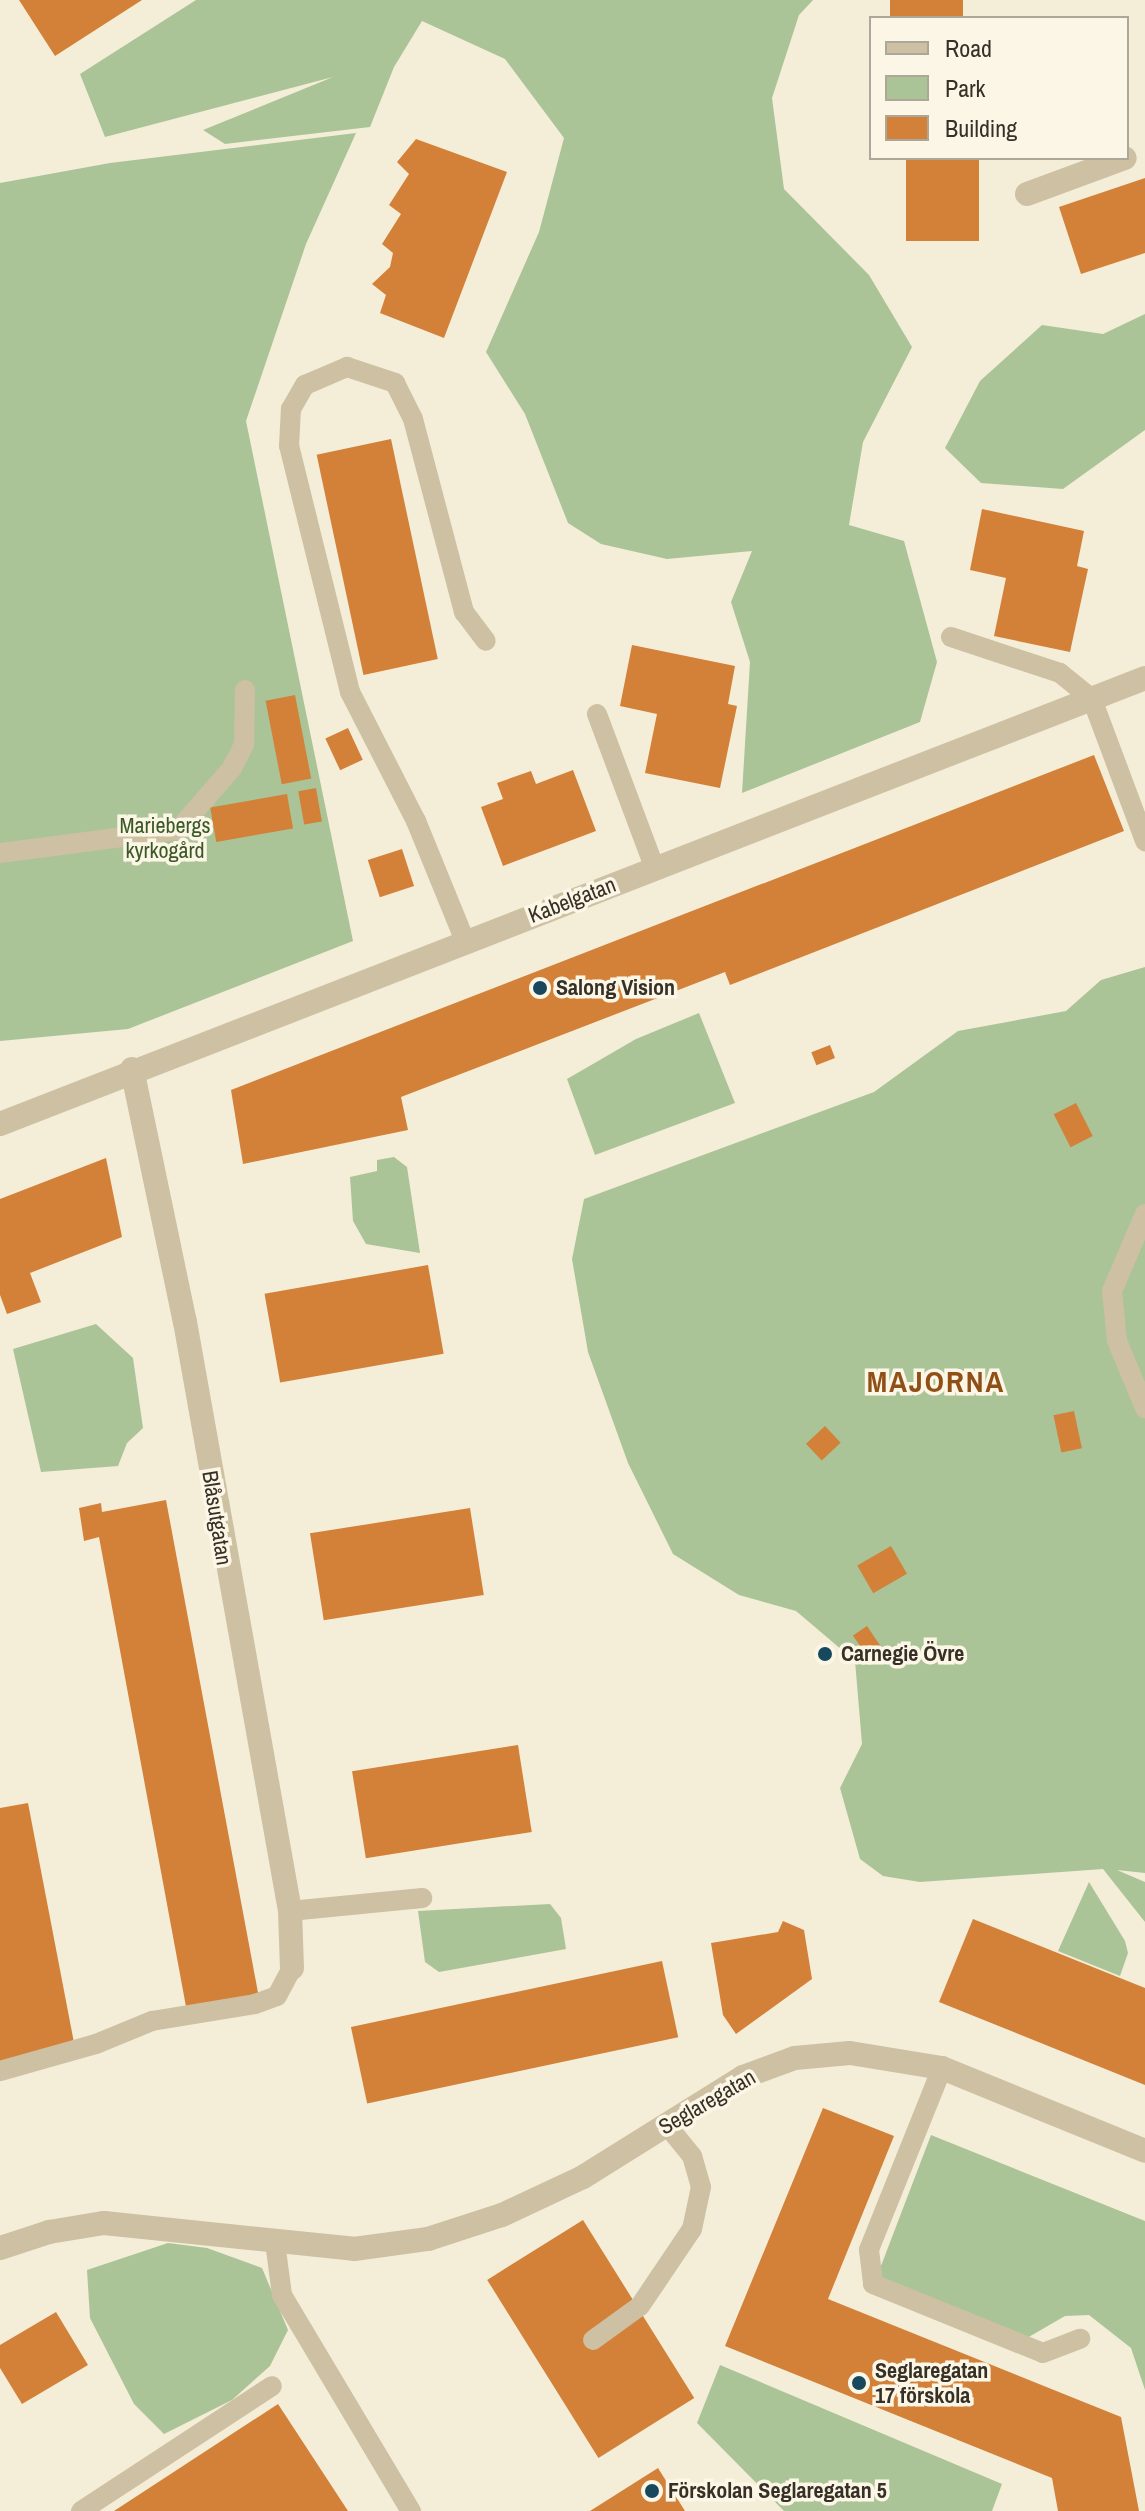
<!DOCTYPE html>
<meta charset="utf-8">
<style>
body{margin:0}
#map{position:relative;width:1145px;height:2511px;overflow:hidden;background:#f4edd8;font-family:"Archivo Narrow",sans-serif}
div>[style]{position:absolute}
.green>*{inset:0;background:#abc497}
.building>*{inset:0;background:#d38138;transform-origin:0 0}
.lane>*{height:20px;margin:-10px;padding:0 10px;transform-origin:10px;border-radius:10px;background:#cdc0a3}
.street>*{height:24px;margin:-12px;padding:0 12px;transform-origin:12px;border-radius:12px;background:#cdc0a3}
.dots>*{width:22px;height:22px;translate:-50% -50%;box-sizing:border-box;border:4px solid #fbf6e5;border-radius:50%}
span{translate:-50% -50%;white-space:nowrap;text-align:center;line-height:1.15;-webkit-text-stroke:7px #fbf6e5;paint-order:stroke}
.park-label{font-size:22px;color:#3b5827}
.street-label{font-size:22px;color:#373026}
.poi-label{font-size:22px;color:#373026;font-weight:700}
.left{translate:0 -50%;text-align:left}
.district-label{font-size:30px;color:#8f4f16;font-weight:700;letter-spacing:2px}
.legend{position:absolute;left:869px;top:16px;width:260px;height:144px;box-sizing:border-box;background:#fbf6e5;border:2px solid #ada799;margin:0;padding:10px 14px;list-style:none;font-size:24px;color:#373026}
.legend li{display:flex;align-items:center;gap:16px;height:40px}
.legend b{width:40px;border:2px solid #ada799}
</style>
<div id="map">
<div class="green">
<div style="clip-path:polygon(196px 0,813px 0,799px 15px,772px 98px,784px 189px,869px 275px,912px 347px,863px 442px,849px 525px,904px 541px,937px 662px,920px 722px,742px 793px,750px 662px,731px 602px,752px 551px,667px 559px,601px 544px,568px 523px,525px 414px,486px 352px,539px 232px,564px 138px,505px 59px,422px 21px,394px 67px,370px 127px,225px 144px,203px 130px,333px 77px,105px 137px,80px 74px)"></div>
<div style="clip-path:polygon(356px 133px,306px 244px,246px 421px,353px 941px,128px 1029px,0 1041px,0 183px,110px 163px)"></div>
<div style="clip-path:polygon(1145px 314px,1145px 430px,1063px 489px,981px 483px,945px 448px,980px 381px,1042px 325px,1103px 334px)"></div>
<div style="clip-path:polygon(1145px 967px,1145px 1873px,1117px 1870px,1145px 1882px,1145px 1922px,1103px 1869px,920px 1882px,883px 1876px,860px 1859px,840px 1788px,862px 1744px,855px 1661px,796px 1611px,739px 1595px,673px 1554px,628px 1463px,588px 1352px,572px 1259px,584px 1199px,874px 1092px,958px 1031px,1066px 1011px,1101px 980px)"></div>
<div style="clip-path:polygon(699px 1013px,735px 1103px,595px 1155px,567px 1079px,636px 1039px)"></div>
<div style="clip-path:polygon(394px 1157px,407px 1167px,420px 1253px,366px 1244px,353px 1221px,350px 1177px,377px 1171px,377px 1160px)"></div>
<div style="clip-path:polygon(96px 1324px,133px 1358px,143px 1428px,127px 1443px,118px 1466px,41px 1472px,13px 1349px)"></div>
<div style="clip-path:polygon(1089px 1882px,1125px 1941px,1128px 1953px,1120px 1976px,1058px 1951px)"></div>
<div style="clip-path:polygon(550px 1904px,561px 1918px,566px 1949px,439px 1972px,425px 1962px,418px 1911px)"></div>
<div style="clip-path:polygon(931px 2135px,1145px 2221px,1145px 2390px,1131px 2348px,1089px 2315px,1065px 2316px,1027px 2338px,876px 2279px)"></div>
<div style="clip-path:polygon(168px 2243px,207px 2248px,262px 2268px,288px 2330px,270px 2366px,232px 2400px,164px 2434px,134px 2404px,90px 2318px,87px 2270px)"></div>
<div style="clip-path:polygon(720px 2365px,1002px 2484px,992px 2511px,784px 2511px,697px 2423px)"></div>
</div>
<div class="building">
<div style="clip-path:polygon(19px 0,142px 0,55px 56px)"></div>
<div style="left:890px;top:0;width:73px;height:18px"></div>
<div style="clip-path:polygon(416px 139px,507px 172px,444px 338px,380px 313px,386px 295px,372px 284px,390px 267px,393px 253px,382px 244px,401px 214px,389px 205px,409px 174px,397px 162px)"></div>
<div style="left:906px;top:158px;width:73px;height:83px"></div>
<div style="clip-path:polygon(1145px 178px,1145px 253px,1081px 274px,1059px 207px)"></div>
<div style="left:391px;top:439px;width:225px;height:76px;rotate:78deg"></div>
<div style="clip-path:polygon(982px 509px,1084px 531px,1077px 566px,1088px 569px,1070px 652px,994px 636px,1006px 578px,970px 570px)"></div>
<div style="clip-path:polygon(632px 645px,735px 666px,728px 704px,737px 706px,720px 788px,645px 773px,657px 714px,620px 706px)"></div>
<div style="left:295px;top:695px;width:85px;height:30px;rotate:79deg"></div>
<div style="left:348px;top:728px;width:35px;height:25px;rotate:65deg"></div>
<div style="clip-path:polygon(1094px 755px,1124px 831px,730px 985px,725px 972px,401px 1097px,408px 1130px,243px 1164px,231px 1090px)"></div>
<div style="clip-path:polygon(573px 770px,596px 831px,503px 866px,481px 807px,503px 799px,497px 783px,531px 771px,536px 784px)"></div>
<div style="left:316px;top:788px;width:34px;height:18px;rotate:80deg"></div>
<div style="left:287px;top:794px;width:35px;height:78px;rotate:80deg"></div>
<div style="left:402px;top:849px;width:39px;height:36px;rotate:72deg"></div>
<div style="left:830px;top:1045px;width:14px;height:20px;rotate:69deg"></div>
<div style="left:1076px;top:1103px;width:37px;height:25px;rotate:63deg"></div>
<div style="clip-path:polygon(106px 1158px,122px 1237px,30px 1273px,41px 1302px,7px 1314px,0 1295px,0 1199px)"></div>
<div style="left:428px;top:1265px;width:90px;height:166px;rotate:80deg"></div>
<div style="left:1074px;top:1411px;width:38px;height:21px;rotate:78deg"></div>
<div style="left:825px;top:1426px;width:23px;height:26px;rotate:47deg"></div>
<div style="clip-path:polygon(166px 1500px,259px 1998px,187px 2012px,99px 1537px,84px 1541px,79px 1508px,101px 1503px,102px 1512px)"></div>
<div style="left:470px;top:1508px;width:88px;height:162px;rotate:81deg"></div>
<div style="left:891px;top:1546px;width:32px;height:39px;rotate:60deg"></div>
<div style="left:867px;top:1626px;width:23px;height:17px;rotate:56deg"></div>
<div style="left:518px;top:1745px;width:88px;height:168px;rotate:81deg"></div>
<div style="clip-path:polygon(28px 1803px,75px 2048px,0 2062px,0 1808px)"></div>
<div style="clip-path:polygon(973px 1919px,1145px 1988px,1145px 2085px,939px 2002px)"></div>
<div style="clip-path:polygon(783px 1921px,804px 1930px,812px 1979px,736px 2034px,723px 2015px,711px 1943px,778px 1932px)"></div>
<div style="left:662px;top:1961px;width:78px;height:318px;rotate:78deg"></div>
<div style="clip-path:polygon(823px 2108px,894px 2136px,828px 2299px,1121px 2417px,1139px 2511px,1058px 2511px,1052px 2478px,725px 2346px)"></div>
<div style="left:583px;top:2220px;width:210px;height:113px;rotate:58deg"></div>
<div style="clip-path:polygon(56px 2312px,88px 2365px,22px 2404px,0 2368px,0 2345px)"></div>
<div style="clip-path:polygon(278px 2404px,348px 2511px,114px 2511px)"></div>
<div style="clip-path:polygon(658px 2468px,685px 2511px,590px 2511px)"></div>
</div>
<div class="lane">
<div style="left:951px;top:637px;width:115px;rotate:18.3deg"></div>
<div style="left:1060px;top:673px;width:41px;rotate:39.1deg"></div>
<div style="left:1092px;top:699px;width:152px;rotate:69.5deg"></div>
<div style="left:597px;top:714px;width:165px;rotate:69.5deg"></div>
<div style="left:0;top:853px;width:179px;rotate:-7.4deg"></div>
<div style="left:178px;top:830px;width:82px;rotate:-48.9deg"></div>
<div style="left:232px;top:768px;width:27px;rotate:-63deg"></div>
<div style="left:244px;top:744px;width:54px;rotate:-88.9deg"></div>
<div style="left:465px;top:941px;width:130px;rotate:-112.2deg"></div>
<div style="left:416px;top:821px;width:145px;rotate:-117.1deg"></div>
<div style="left:350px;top:692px;width:253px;rotate:-103.9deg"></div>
<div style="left:289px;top:446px;width:37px;rotate:-87deg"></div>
<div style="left:291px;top:409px;width:28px;rotate:-60deg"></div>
<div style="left:305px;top:385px;width:46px;rotate:-23.2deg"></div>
<div style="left:347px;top:367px;width:51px;rotate:18.4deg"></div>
<div style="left:395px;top:383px;width:40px;rotate:63.4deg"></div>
<div style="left:413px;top:419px;width:200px;rotate:75.2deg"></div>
<div style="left:464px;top:612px;width:36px;rotate:53deg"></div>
<div style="left:1145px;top:1214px;width:84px;rotate:113.2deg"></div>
<div style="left:1112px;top:1291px;width:50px;rotate:84.3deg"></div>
<div style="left:1117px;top:1341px;width:73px;rotate:67.3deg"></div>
<div style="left:290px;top:1911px;width:133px;rotate:-5.6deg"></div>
<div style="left:942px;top:2068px;width:196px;rotate:111.9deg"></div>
<div style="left:869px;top:2250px;width:34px;rotate:83deg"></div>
<div style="left:873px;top:2284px;width:183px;rotate:22.1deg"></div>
<div style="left:1043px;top:2353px;width:40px;rotate:-21deg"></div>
<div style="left:0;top:2071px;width:100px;rotate:-15.7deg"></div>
<div style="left:96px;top:2044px;width:61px;rotate:-22.3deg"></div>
<div style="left:152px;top:2021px;width:104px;rotate:-9.4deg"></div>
<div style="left:255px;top:2004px;width:23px;rotate:-20deg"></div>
<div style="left:277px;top:1996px;width:32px;rotate:-62deg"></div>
<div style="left:275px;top:2242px;width:53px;rotate:82.5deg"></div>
<div style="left:282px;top:2295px;width:252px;rotate:59.2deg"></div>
<div style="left:593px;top:2340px;width:58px;rotate:-35.9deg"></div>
<div style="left:640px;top:2306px;width:93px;rotate:-56deg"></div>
<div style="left:692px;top:2229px;width:43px;rotate:-77.9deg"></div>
<div style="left:701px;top:2187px;width:32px;rotate:-106deg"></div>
<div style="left:692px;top:2156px;width:41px;rotate:-129.1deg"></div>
<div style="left:81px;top:2511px;width:228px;rotate:-33.2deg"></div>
</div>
<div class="street">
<div style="left:1027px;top:194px;width:104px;rotate:-20.2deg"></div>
<div style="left:132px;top:1069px;width:258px;rotate:78.2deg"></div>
<div style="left:185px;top:1322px;width:598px;rotate:79.89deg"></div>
<div style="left:290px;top:1911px;width:57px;rotate:88deg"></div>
<div style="left:0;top:1124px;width:1229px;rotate:-21.28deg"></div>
<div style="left:0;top:2248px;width:52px;rotate:-18.1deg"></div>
<div style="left:49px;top:2232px;width:56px;rotate:-9.3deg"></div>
<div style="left:104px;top:2223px;width:251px;rotate:5.9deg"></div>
<div style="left:354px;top:2249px;width:75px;rotate:-7.7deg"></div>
<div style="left:428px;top:2239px;width:78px;rotate:-18deg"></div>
<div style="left:502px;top:2215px;width:89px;rotate:-25.1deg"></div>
<div style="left:583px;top:2177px;width:189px;rotate:-32deg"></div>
<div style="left:743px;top:2077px;width:55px;rotate:-20.1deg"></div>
<div style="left:795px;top:2058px;width:55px;rotate:-5.2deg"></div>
<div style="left:850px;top:2053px;width:93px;rotate:9.3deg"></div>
<div style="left:942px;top:2068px;width:219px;rotate:22.2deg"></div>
</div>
<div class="dots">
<div style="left:540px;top:988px;background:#17485d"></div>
<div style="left:825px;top:1654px;background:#17485d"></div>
<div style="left:859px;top:2383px;background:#17485d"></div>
<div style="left:652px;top:2491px;background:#17485d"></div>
</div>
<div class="park-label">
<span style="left:165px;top:838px">Mariebergs<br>kyrkogård</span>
</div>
<div class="street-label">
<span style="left:572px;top:900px;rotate:-21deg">Kabelgatan</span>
<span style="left:217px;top:1518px;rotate:81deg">Blåsutgatan</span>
<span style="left:707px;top:2102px;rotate:-30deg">Seglaregatan</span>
</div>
<div class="poi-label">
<span class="left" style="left:556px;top:988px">Salong Vision</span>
<span class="left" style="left:841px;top:1654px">Carnegie Övre</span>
<span class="left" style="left:875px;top:2383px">Seglaregatan<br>17 förskola</span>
<span class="left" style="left:668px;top:2491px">Förskolan Seglaregatan 5</span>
</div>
<div class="district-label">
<span style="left:936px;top:1381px">MAJORNA</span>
</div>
<ul class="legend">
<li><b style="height:10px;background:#cdc0a3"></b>Road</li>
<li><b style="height:22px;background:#abc497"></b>Park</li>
<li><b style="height:22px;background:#d38138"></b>Building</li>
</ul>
</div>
